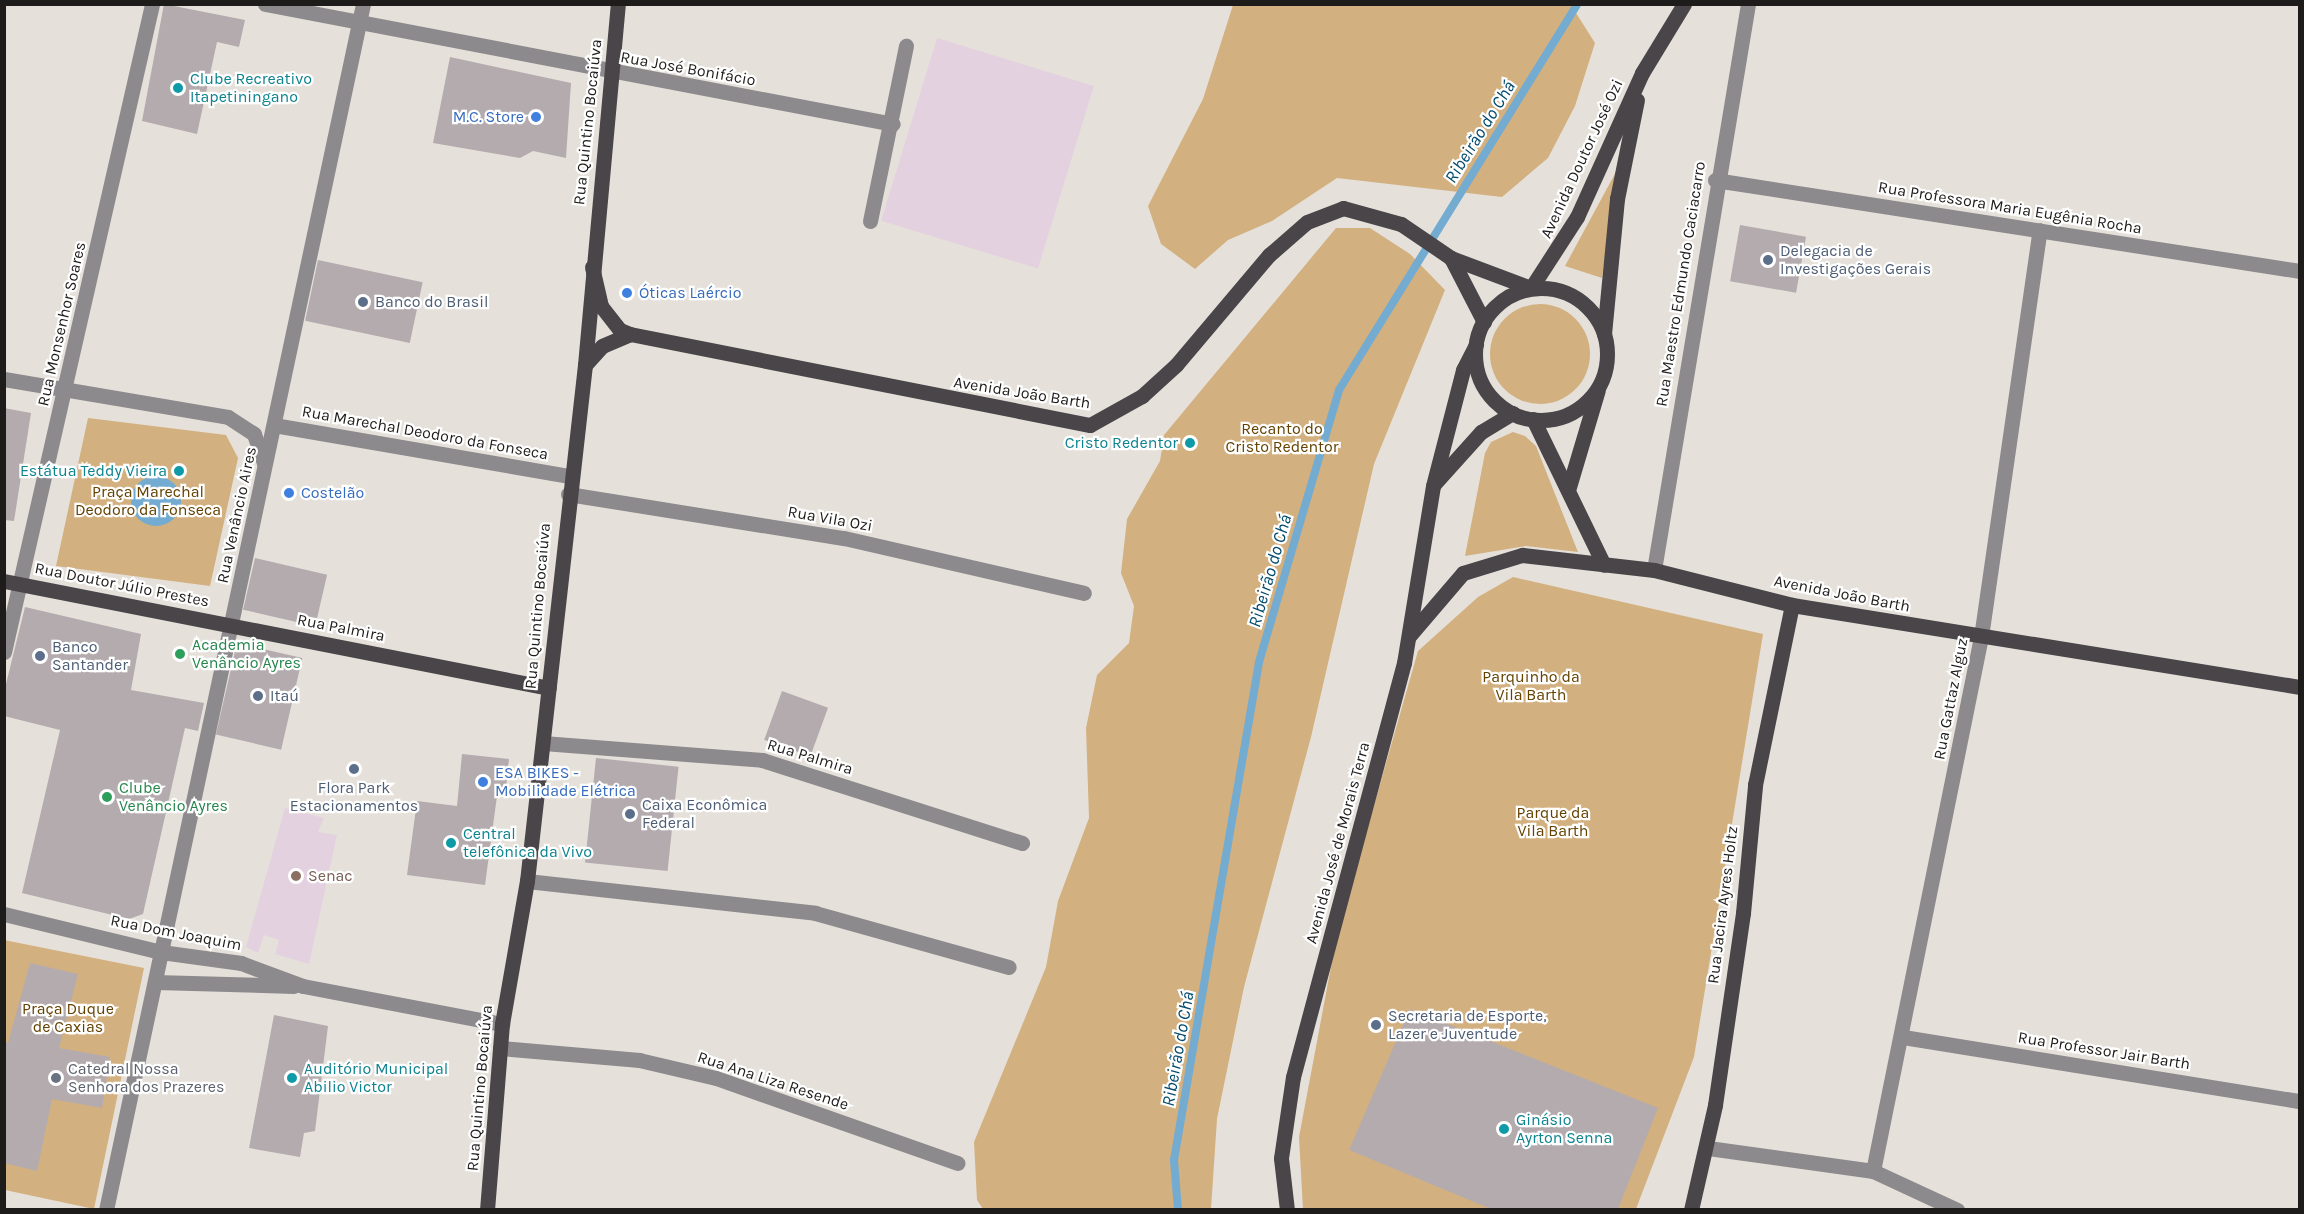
<!DOCTYPE html>
<meta charset="utf-8">
<style>
body{margin:0}
#map{position:relative;width:2304px;height:1214px;overflow:hidden;background:#e5e1da;font-family:Karla,sans-serif}
div>[style]{position:absolute}
.education>*{inset:0;background:#e4d1e0;transform-origin:0 0}
.green>*{inset:0;background:#d3b07f}
.round{border-radius:50%}
.water>*{inset:0;background:#74abd0}
.stream>*{height:8px;margin:-4px;padding:0 4px;transform-origin:4px;border-radius:4px;background:#74abd0}
.building>*{inset:0;background:#b4abae;transform-origin:0 0}
.minor>*{height:15px;margin:-7.5px;padding:0 7.5px;transform-origin:7.5px;border-radius:7.5px;background:#8d8a8d}
.major>*{height:15px;margin:-7.5px;padding:0 7.5px;transform-origin:7.5px;border-radius:7.5px;background:#494549}
.major>.ring{margin:-7.5px;padding:0;box-sizing:content-box;background:none;border:15px solid #494549;border-radius:50%}
.dots>*{width:16px;height:16px;translate:-50% -50%;box-sizing:border-box;border:3px solid #fff;border-radius:50%}
span{translate:-50% -50%;white-space:nowrap;text-align:center;line-height:1.15;-webkit-text-stroke:4.5px #fff;paint-order:stroke}
.street-label{font-size:16px;color:#1e1c1a}
.culture-label{font-size:16px;color:#0d838f}
.left{translate:0 -50%;text-align:left}
.right{translate:-100% -50%;text-align:right}
.shop-label{font-size:16px;color:#366cbe}
.service-label{font-size:16px;color:#4e5e75}
.park-label{font-size:16px;color:#644200}
.leisure-label{font-size:16px;color:#27864d}
.education-label{font-size:16px;color:#785e54}
.worship-label{font-size:16px;color:#5b616d}
.water-label{font-size:18px;color:#014b6f;font-style:italic}
.frame{position:absolute;inset:0;border:6px solid #1e1c1a;pointer-events:none}
</style>
<div id="map">
<div class="education">
<div style="left:937px;top:38px;width:164px;height:191px;rotate:17deg"></div>
<div style="clip-path:polygon(285px 808px,324px 818px,318px 832px,337px 835px,309px 964px,275px 954px,279px 940px,264px 935px,258px 953px,246px 947px)"></div>
</div>
<div class="green">
<div style="clip-path:polygon(1233px 5px,1571px 5px,1595px 43px,1575px 106px,1548px 158px,1502px 197px,1337px 178px,1272px 221px,1228px 240px,1195px 269px,1161px 244px,1148px 206px,1203px 99px)"></div>
<div style="clip-path:polygon(1617px 170px,1602px 278px,1565px 266px)"></div>
<div style="clip-path:polygon(1336px 228px,1370px 228px,1410px 254px,1445px 290px,1374px 464px,1311px 737px,1244px 987px,1217px 1119px,1211px 1209px,983px 1209px,977px 1200px,974px 1142px,1046px 967px,1058px 901px,1089px 818px,1086px 728px,1097px 675px,1129px 643px,1134px 606px,1121px 573px,1127px 519px,1160px 461px,1164px 435px)"></div>
<div class="round" style="left:1490px;top:304px;width:100px;height:100px"></div>
<div style="clip-path:polygon(88px 418px,226px 435px,238px 458px,210px 586px,56px 566px)"></div>
<div style="clip-path:polygon(1513px 432px,1525px 436px,1536px 446px,1578px 552px,1526px 546px,1465px 556px,1485px 453px,1491px 442px)"></div>
<div style="clip-path:polygon(1513px 577px,1763px 634px,1694px 1057px,1636px 1209px,1303px 1210px,1299px 1137px,1337px 935px,1418px 651px,1478px 597px)"></div>
<div style="clip-path:polygon(4px 940px,144px 968px,94px 1209px,5px 1190px)"></div>
</div>
<div class="water">
<div class="round" style="left:131px;top:476px;width:50px;height:50px"></div>
</div>
<div class="stream">
<div style="left:1178px;top:1210px;width:50px;rotate:-94.6deg"></div>
<div style="left:1174px;top:1160px;width:505px;rotate:-80.31deg"></div>
<div style="left:1259px;top:662px;width:284px;rotate:-73.6deg"></div>
<div style="left:1339px;top:390px;width:453px;rotate:-58.3deg"></div>
</div>
<div class="building">
<div style="clip-path:polygon(164px 4px,245px 20px,239px 47px,217px 42px,197px 134px,142px 121px)"></div>
<div style="clip-path:polygon(450px 57px,571px 83px,566px 158px,533px 151px,520px 158px,433px 143px)"></div>
<div style="left:1740px;top:225px;width:67px;height:57px;rotate:10deg"></div>
<div style="left:318px;top:260px;width:107px;height:62px;rotate:12deg"></div>
<div style="clip-path:polygon(4px 408px,31px 413px,14px 521px,4px 520px)"></div>
<div style="left:255px;top:558px;width:74px;height:53px;rotate:13deg"></div>
<div style="clip-path:polygon(25px 607px,141px 634px,131px 690px,204px 703px,198px 731px,185px 728px,143px 914px,129px 919px,22px 893px,60px 730px,4px 716px,4px 692px)"></div>
<div style="left:237px;top:643px;width:67px;height:94px;rotate:13deg"></div>
<div style="left:782px;top:691px;width:49px;height:52px;rotate:20deg"></div>
<div style="clip-path:polygon(462px 754px,509px 759px,505px 797px,497px 796px,485px 885px,407px 875px,417px 801px,457px 806px)"></div>
<div style="left:596px;top:758px;width:83px;height:105px;rotate:6deg"></div>
<div style="clip-path:polygon(30px 963px,78px 974px,59px 1048px,110px 1057px,102px 1108px,52px 1099px,37px 1171px,4px 1163px,4px 1042px,8px 1043px)"></div>
<div style="clip-path:polygon(1410px 1009px,1658px 1108px,1618px 1209px,1491px 1209px,1349px 1150px)"></div>
<div style="clip-path:polygon(274px 1015px,328px 1026px,315px 1131px,304px 1133px,300px 1157px,249px 1148px)"></div>
</div>
<div class="minor">
<div style="left:265px;top:4px;width:639px;rotate:10.82deg"></div>
<div style="left:1715px;top:180px;width:592px;rotate:8.84deg"></div>
<div style="left:870px;top:221px;width:179px;rotate:-78.4deg"></div>
<div style="left:4px;top:379px;width:227px;rotate:9.6deg"></div>
<div style="left:228px;top:417px;width:31px;rotate:33deg"></div>
<div style="left:254px;top:434px;width:31px;rotate:71deg"></div>
<div style="left:274px;top:425px;width:300px;rotate:9.8deg"></div>
<div style="left:568px;top:494px;width:279px;rotate:9.1deg"></div>
<div style="left:844px;top:538px;width:246px;rotate:12.9deg"></div>
<div style="left:1654px;top:570px;width:574px;rotate:-80.57deg"></div>
<div style="left:4px;top:652px;width:665px;rotate:-77.13deg"></div>
<div style="left:543px;top:743px;width:220px;rotate:4.4deg"></div>
<div style="left:762px;top:760px;width:273px;rotate:17.7deg"></div>
<div style="left:527px;top:881px;width:290px;rotate:6.3deg"></div>
<div style="left:815px;top:913px;width:201px;rotate:15.6deg"></div>
<div style="left:4px;top:914px;width:162px;rotate:13.6deg"></div>
<div style="left:161px;top:952px;width:81px;rotate:7.8deg"></div>
<div style="left:241px;top:963px;width:66px;rotate:20.4deg"></div>
<div style="left:303px;top:986px;width:203px;rotate:10.8deg"></div>
<div style="left:155px;top:982px;width:139px;rotate:1.6deg"></div>
<div style="left:1903px;top:1037px;width:402px;rotate:9.2deg"></div>
<div style="left:500px;top:1048px;width:140px;rotate:4.9deg"></div>
<div style="left:639px;top:1060px;width:79px;rotate:13.2deg"></div>
<div style="left:716px;top:1078px;width:256px;rotate:19.4deg"></div>
<div style="left:1708px;top:1148px;width:167px;rotate:7.9deg"></div>
<div style="left:1873px;top:1171px;width:93px;rotate:24.9deg"></div>
<div style="left:1873px;top:1171px;width:545px;rotate:-78.57deg"></div>
<div style="left:1981px;top:637px;width:411px;rotate:-81.8deg"></div>
<div style="left:106px;top:1210px;width:1233px;rotate:-77.97deg"></div>
</div>
<div class="major">
<div style="left:1451px;top:258px;width:72px;rotate:62.7deg"></div>
<div style="left:592px;top:267px;width:40px;rotate:77deg"></div>
<div style="left:601px;top:306px;width:31px;rotate:52deg"></div>
<div style="left:620px;top:330px;width:11px;rotate:22deg"></div>
<div style="left:630px;top:334px;width:469px;rotate:11.2deg"></div>
<div style="left:1090px;top:425px;width:60px;rotate:-29.1deg"></div>
<div style="left:1142px;top:396px;width:46px;rotate:-42.4deg"></div>
<div style="left:1176px;top:365px;width:144px;rotate:-49.8deg"></div>
<div style="left:1269px;top:255px;width:50px;rotate:-41deg"></div>
<div style="left:1307px;top:222px;width:39px;rotate:-21deg"></div>
<div style="left:1343px;top:208px;width:60px;rotate:15.4deg"></div>
<div style="left:1401px;top:224px;width:60px;rotate:34.2deg"></div>
<div style="left:1451px;top:258px;width:85px;rotate:20.6deg"></div>
<div style="left:1531px;top:288px;width:85px;rotate:-57.1deg"></div>
<div style="left:1577px;top:217px;width:158px;rotate:-65.7deg"></div>
<div style="left:1642px;top:73px;width:81px;rotate:-58.7deg"></div>
<div class="ring" style="left:1475px;top:288px;width:117px;height:117px"></div>
<div style="left:1604px;top:334px;width:136px;rotate:-84.5deg"></div>
<div style="left:1617px;top:199px;width:101px;rotate:-78.6deg"></div>
<div style="left:585px;top:365px;width:25px;rotate:-48deg"></div>
<div style="left:602px;top:346px;width:30px;rotate:-23deg"></div>
<div style="left:1533px;top:419px;width:162px;rotate:64.1deg"></div>
<div style="left:1435px;top:483px;width:69px;rotate:-48deg"></div>
<div style="left:1481px;top:432px;width:37px;rotate:-31deg"></div>
<div style="left:1569px;top:487px;width:101px;rotate:-73.4deg"></div>
<div style="left:4px;top:581px;width:555px;rotate:11.11deg"></div>
<div style="left:1409px;top:636px;width:83px;rotate:-49.4deg"></div>
<div style="left:1463px;top:573px;width:62px;rotate:-17deg"></div>
<div style="left:1522px;top:555px;width:133px;rotate:6.5deg"></div>
<div style="left:1654px;top:570px;width:142px;rotate:14.2deg"></div>
<div style="left:1792px;top:605px;width:515px;rotate:9.17deg"></div>
<div style="left:487px;top:1210px;width:187px;rotate:-85.4deg"></div>
<div style="left:502px;top:1024px;width:145px;rotate:-80.1deg"></div>
<div style="left:527px;top:881px;width:519px;rotate:-83.59deg"></div>
<div style="left:585px;top:365px;width:363px;rotate:-84.8deg"></div>
<div style="left:1287px;top:1210px;width:52px;rotate:-96.6deg"></div>
<div style="left:1281px;top:1158px;width:82px;rotate:-81.6deg"></div>
<div style="left:1293px;top:1077px;width:429px;rotate:-75deg"></div>
<div style="left:1404px;top:663px;width:179px;rotate:-80.7deg"></div>
<div style="left:1433px;top:486px;width:120px;rotate:-75.5deg"></div>
<div style="left:1463px;top:370px;width:29px;rotate:-63deg"></div>
<div style="left:1691px;top:1210px;width:108px;rotate:-77.1deg"></div>
<div style="left:1715px;top:1105px;width:194px;rotate:-81.7deg"></div>
<div style="left:1743px;top:913px;width:129px;rotate:-84.6deg"></div>
<div style="left:1755px;top:785px;width:184px;rotate:-78.4deg"></div>
</div>
<div class="dots">
<div style="left:178px;top:88px;background:#0f9aa8"></div>
<div style="left:536px;top:117px;background:#3f7fe0"></div>
<div style="left:1768px;top:260px;background:#5c6f8a"></div>
<div style="left:627px;top:293px;background:#3f7fe0"></div>
<div style="left:363px;top:302px;background:#5c6f8a"></div>
<div style="left:1190px;top:443px;background:#0f9aa8"></div>
<div style="left:179px;top:471px;background:#0f9aa8"></div>
<div style="left:289px;top:493px;background:#3f7fe0"></div>
<div style="left:180px;top:654px;background:#2e9e5b"></div>
<div style="left:40px;top:656px;background:#5c6f8a"></div>
<div style="left:258px;top:696px;background:#5c6f8a"></div>
<div style="left:354px;top:769px;background:#5c6f8a"></div>
<div style="left:483px;top:782px;background:#3f7fe0"></div>
<div style="left:107px;top:797px;background:#2e9e5b"></div>
<div style="left:630px;top:814px;background:#5c6f8a"></div>
<div style="left:451px;top:843px;background:#0f9aa8"></div>
<div style="left:296px;top:876px;background:#8d6e63"></div>
<div style="left:1376px;top:1025px;background:#5c6f8a"></div>
<div style="left:56px;top:1078px;background:#6b7280"></div>
<div style="left:292px;top:1078px;background:#0f9aa8"></div>
<div style="left:1504px;top:1129px;background:#0f9aa8"></div>
</div>
<div class="street-label">
<span style="left:688px;top:69px;rotate:10deg">Rua José Bonifácio</span>
<span style="left:588px;top:122px;rotate:-84deg">Rua Quintino Bocaiúva</span>
<span style="left:1582px;top:159px;rotate:-65deg">Avenida Doutor José Ozi</span>
<span style="left:2010px;top:208px;rotate:9deg">Rua Professora Maria Eugênia Rocha</span>
<span style="left:1681px;top:284px;rotate:-81deg">Rua Maestro Edmundo Caciacarro</span>
<span style="left:62px;top:324px;rotate:-77deg">Rua Monsenhor Soares</span>
<span style="left:1022px;top:393px;rotate:9deg">Avenida João Barth</span>
<span style="left:425px;top:433px;rotate:10deg">Rua Marechal Deodoro da Fonseca</span>
<span style="left:237px;top:515px;rotate:-78deg">Rua Venâncio Aires</span>
<span style="left:830px;top:519px;rotate:10deg">Rua Vila Ozi</span>
<span style="left:122px;top:585px;rotate:11deg">Rua Doutor Júlio Prestes</span>
<span style="left:1842px;top:594px;rotate:11deg">Avenida João Barth</span>
<span style="left:538px;top:606px;rotate:-85deg">Rua Quintino Bocaiúva</span>
<span style="left:341px;top:628px;rotate:11deg">Rua Palmira</span>
<span style="left:1951px;top:699px;rotate:-79deg">Rua Gattaz Alguz</span>
<span style="left:810px;top:757px;rotate:17deg">Rua Palmira</span>
<span style="left:1338px;top:843px;rotate:-75deg">Avenida José de Morais Terra</span>
<span style="left:1723px;top:905px;rotate:-83deg">Rua Jacira Ayres Holtz</span>
<span style="left:176px;top:933px;rotate:11deg">Rua Dom Joaquim</span>
<span style="left:2104px;top:1051px;rotate:9deg">Rua Professor Jair Barth</span>
<span style="left:773px;top:1081px;rotate:18deg">Rua Ana Liza Resende</span>
<span style="left:480px;top:1088px;rotate:-85deg">Rua Quintino Bocaiúva</span>
</div>
<div class="culture-label">
<span class="left" style="left:190px;top:88px">Clube Recreativo<br>Itapetiningano</span>
<span class="right" style="left:1178px;top:443px">Cristo Redentor</span>
<span class="right" style="left:167px;top:471px">Estátua Teddy Vieira</span>
<span class="left" style="left:463px;top:843px">Central<br>telefônica da Vivo</span>
<span class="left" style="left:304px;top:1078px">Auditório Municipal<br>Abilio Victor</span>
<span class="left" style="left:1516px;top:1129px">Ginásio<br>Ayrton Senna</span>
</div>
<div class="shop-label">
<span class="right" style="left:524px;top:117px">M.C. Store</span>
<span class="left" style="left:639px;top:293px">Óticas Laércio</span>
<span class="left" style="left:301px;top:493px">Costelão</span>
<span class="left" style="left:495px;top:782px">ESA BIKES -<br>Mobilidade Elétrica</span>
</div>
<div class="service-label">
<span class="left" style="left:1780px;top:260px">Delegacia de<br>Investigações Gerais</span>
<span class="left" style="left:375px;top:302px">Banco do Brasil</span>
<span class="left" style="left:52px;top:656px">Banco<br>Santander</span>
<span class="left" style="left:270px;top:696px">Itaú</span>
<span style="left:354px;top:797px">Flora Park<br>Estacionamentos</span>
<span class="left" style="left:642px;top:814px">Caixa Econômica<br>Federal</span>
<span class="left" style="left:1388px;top:1025px">Secretaria de Esporte,<br>Lazer e Juventude</span>
</div>
<div class="park-label">
<span style="left:1282px;top:438px">Recanto do<br>Cristo Redentor</span>
<span style="left:148px;top:501px">Praça Marechal<br>Deodoro da Fonseca</span>
<span style="left:1531px;top:686px">Parquinho da<br>Vila Barth</span>
<span style="left:1553px;top:822px">Parque da<br>Vila Barth</span>
<span style="left:68px;top:1018px">Praça Duque<br>de Caxias</span>
</div>
<div class="leisure-label">
<span class="left" style="left:192px;top:654px">Academia<br>Venâncio Ayres</span>
<span class="left" style="left:119px;top:797px">Clube<br>Venâncio Ayres</span>
</div>
<div class="education-label">
<span class="left" style="left:308px;top:876px">Senac</span>
</div>
<div class="worship-label">
<span class="left" style="left:68px;top:1078px">Catedral Nossa<br>Senhora dos Prazeres</span>
</div>
<div class="water-label">
<span style="left:1480px;top:132px;rotate:-58deg">Ribeirão do Chá</span>
<span style="left:1270px;top:571px;rotate:-74deg">Ribeirão do Chá</span>
<span style="left:1178px;top:1049px;rotate:-80deg">Ribeirão do Chá</span>
</div>
<div class="frame"></div>
</div>
